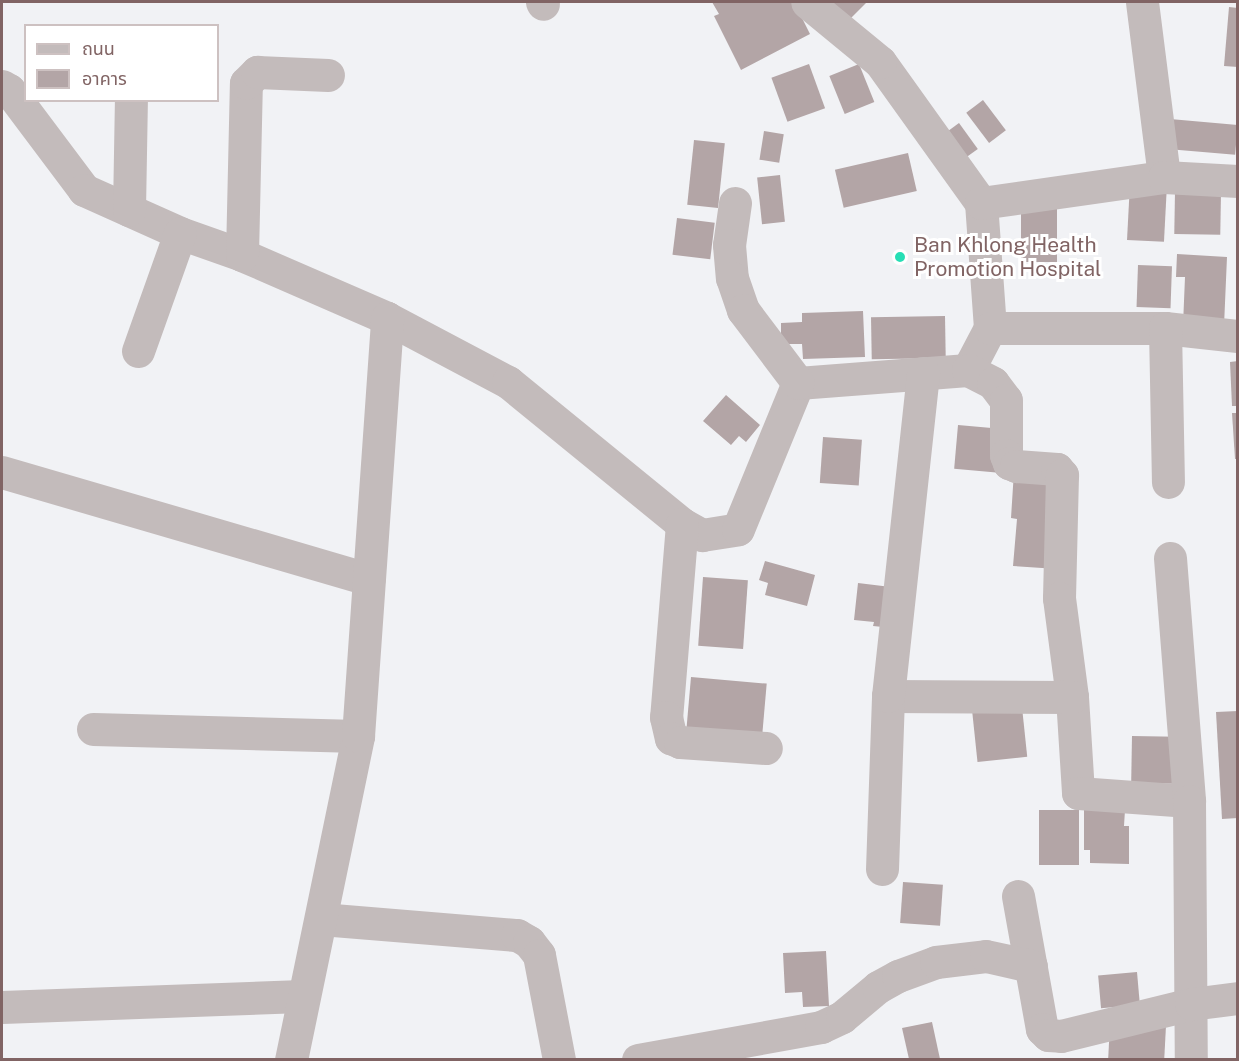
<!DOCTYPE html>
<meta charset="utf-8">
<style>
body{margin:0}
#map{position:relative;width:1239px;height:1061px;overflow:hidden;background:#f1f2f5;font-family:"Public Sans","Noto Sans Thai",sans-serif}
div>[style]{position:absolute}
.building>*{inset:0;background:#b3a5a6;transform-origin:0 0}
.minor>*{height:33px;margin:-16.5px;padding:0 16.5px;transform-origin:16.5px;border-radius:16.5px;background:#c3bbbb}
.dots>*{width:16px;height:16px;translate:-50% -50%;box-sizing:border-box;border:3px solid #fff;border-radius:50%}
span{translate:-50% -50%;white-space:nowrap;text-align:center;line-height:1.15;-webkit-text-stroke:6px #fff;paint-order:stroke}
.poi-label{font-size:21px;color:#816464}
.left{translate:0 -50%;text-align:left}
.frame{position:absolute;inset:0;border:3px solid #816464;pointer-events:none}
.legend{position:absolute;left:24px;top:24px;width:195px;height:78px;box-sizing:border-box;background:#fff;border:2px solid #cdc1c1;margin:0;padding:8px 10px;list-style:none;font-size:18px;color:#816464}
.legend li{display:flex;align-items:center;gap:12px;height:30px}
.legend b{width:30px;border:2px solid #cdc1c1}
</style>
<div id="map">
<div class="building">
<div style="clip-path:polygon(712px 2px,794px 2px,810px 34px,741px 70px,714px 16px,719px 14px)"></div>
<div style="clip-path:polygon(822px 2px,867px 2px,845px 24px)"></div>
<div style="clip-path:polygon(1229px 7px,1238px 8px,1238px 67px,1224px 66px)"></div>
<div style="left:809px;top:64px;width:47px;height:40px;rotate:70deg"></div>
<div style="left:859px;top:64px;width:41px;height:32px;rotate:68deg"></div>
<div style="left:983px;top:100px;width:38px;height:21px;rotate:53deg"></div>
<div style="left:1170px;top:119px;width:68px;height:30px;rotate:5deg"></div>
<div style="left:959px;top:123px;width:32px;height:16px;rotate:54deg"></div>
<div style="left:764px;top:131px;width:20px;height:29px;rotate:9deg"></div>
<div style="left:694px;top:140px;width:31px;height:65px;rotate:6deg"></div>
<div style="left:908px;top:153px;width:39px;height:75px;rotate:77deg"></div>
<div style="left:780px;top:175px;width:47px;height:23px;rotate:84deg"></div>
<div style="left:1130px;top:183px;width:37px;height:57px;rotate:3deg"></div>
<div style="left:1175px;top:192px;width:46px;height:42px;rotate:1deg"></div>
<div style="left:1021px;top:206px;width:36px;height:56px"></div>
<div style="left:677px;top:218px;width:38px;height:37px;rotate:7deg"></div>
<div style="clip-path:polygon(1177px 254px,1227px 257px,1224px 326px,1183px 325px,1185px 277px,1176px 277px)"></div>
<div style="left:1138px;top:265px;width:34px;height:42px;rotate:2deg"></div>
<div style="clip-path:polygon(863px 311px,865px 357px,803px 359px,802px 344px,781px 344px,781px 323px,802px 322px,802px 313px)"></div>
<div style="left:945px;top:316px;width:42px;height:74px;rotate:89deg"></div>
<div style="clip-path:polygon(1238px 361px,1238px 406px,1232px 406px,1230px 362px)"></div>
<div style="clip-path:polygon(726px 395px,760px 425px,746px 442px,739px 436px,731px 445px,703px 421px)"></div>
<div style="clip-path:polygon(1232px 413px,1238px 413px,1238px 459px,1235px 459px)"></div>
<div style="left:958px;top:425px;width:45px;height:44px;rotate:5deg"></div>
<div style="left:823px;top:437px;width:39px;height:46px;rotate:4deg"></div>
<div style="clip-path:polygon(1014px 471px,1051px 474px,1057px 569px,1013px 566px,1017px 519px,1011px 518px)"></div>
<div style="clip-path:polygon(765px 561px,815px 575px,807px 606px,765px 595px,768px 583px,759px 580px)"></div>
<div style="left:703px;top:577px;width:45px;height:69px;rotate:4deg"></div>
<div style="clip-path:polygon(858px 583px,899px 588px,883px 627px,873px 626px,874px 622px,854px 620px)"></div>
<div style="left:691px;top:677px;width:76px;height:51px;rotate:5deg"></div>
<div style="left:1022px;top:707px;width:50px;height:50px;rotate:84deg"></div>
<div style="clip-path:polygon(1238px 711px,1238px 818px,1222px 819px,1216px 712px)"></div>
<div style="left:1132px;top:736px;width:45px;height:47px;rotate:1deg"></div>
<div style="clip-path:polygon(1084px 809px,1125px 810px,1124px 826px,1129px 826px,1129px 864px,1090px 863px,1090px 850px,1084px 850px)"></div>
<div style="left:1039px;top:810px;width:40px;height:55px"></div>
<div style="left:903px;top:882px;width:40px;height:41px;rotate:4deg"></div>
<div style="clip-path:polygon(826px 951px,829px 1006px,803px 1007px,802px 992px,785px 993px,783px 953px)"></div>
<div style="left:1137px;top:972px;width:33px;height:39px;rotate:85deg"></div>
<div style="clip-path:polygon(932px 1022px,940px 1059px,909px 1059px,902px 1028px)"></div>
<div style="left:1110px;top:1024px;width:56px;height:35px;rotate:3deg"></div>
</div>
<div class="minor">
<div style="left:542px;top:2px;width:2px;rotate:63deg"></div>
<div style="left:1142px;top:2px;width:176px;rotate:82.8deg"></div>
<div style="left:2px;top:86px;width:8px;rotate:30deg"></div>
<div style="left:9px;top:90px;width:125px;rotate:53.1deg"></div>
<div style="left:84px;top:190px;width:105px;rotate:24.1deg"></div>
<div style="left:180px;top:233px;width:66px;rotate:19.5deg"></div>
<div style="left:242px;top:255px;width:158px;rotate:23.5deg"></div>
<div style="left:387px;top:318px;width:137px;rotate:27.9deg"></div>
<div style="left:508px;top:382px;width:225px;rotate:39.2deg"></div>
<div style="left:682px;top:524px;width:23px;rotate:29deg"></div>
<div style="left:702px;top:535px;width:36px;rotate:-9deg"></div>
<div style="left:738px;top:529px;width:158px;rotate:-67.7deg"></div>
<div style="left:798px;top:383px;width:170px;rotate:-4.4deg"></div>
<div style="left:968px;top:370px;width:47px;rotate:-62.4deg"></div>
<div style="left:990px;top:328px;width:125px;rotate:-94.1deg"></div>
<div style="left:981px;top:203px;width:173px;rotate:-125.6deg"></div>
<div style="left:880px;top:62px;width:94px;rotate:-140.6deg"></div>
<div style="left:735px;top:203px;width:42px;rotate:98.1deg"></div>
<div style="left:729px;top:245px;width:33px;rotate:85deg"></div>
<div style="left:732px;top:278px;width:34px;rotate:71deg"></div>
<div style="left:743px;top:310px;width:91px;rotate:53deg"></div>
<div style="left:981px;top:203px;width:185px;rotate:-8.1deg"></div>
<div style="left:1164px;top:177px;width:74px;rotate:3.1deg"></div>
<div style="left:129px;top:210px;width:110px;rotate:-89deg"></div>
<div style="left:242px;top:255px;width:172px;rotate:-88.7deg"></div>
<div style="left:246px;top:83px;width:16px;rotate:-45deg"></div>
<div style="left:257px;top:72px;width:71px;rotate:2.4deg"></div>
<div style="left:990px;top:328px;width:175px"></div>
<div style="left:1165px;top:328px;width:73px;rotate:6.3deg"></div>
<div style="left:1165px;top:328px;width:154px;rotate:88.9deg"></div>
<div style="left:138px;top:351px;width:125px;rotate:-70.4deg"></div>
<div style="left:968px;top:370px;width:28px;rotate:27deg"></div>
<div style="left:993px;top:383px;width:21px;rotate:53deg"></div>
<div style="left:1006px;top:400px;width:55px;rotate:90deg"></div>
<div style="left:1006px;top:455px;width:9px;rotate:69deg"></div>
<div style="left:1009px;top:463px;width:8px;rotate:23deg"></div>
<div style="left:1016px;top:466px;width:41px;rotate:4.2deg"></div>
<div style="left:1057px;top:469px;width:8px;rotate:50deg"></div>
<div style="left:1062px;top:475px;width:123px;rotate:91.4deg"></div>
<div style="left:1059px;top:598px;width:100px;rotate:82.5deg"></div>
<div style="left:1072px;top:697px;width:96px;rotate:86.4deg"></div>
<div style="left:1078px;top:793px;width:111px;rotate:4.1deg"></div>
<div style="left:2px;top:472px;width:382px;rotate:16.3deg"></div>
<div style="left:682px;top:524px;width:194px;rotate:94.7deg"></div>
<div style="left:666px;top:717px;width:22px;rotate:77deg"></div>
<div style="left:671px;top:738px;width:10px;rotate:24deg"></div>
<div style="left:680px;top:742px;width:86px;rotate:4deg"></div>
<div style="left:1170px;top:558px;width:244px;rotate:85.5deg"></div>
<div style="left:1189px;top:801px;width:259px;rotate:89.6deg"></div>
<div style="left:888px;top:696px;width:184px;rotate:0.3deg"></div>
<div style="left:93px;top:729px;width:265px;rotate:1.5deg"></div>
<div style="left:882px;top:869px;width:173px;rotate:-88deg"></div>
<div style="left:888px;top:696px;width:325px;rotate:-83.8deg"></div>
<div style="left:1018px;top:896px;width:135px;rotate:79.8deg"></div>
<div style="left:1042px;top:1029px;width:8px;rotate:45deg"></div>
<div style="left:1048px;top:1035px;width:13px;rotate:4deg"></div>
<div style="left:1061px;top:1036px;width:134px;rotate:-13.8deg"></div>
<div style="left:1191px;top:1004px;width:47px;rotate:-7.3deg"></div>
<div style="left:321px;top:919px;width:197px;rotate:4.7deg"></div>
<div style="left:517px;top:935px;width:14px;rotate:30deg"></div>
<div style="left:529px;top:942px;width:16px;rotate:52deg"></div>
<div style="left:539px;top:955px;width:107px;rotate:79.2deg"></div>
<div style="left:2px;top:1007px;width:300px;rotate:-2.1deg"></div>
<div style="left:291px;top:1060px;width:331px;rotate:-78.3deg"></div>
<div style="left:358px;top:736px;width:419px;rotate:-86deg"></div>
<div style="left:638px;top:1060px;width:186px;rotate:-10.2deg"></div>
<div style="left:821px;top:1027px;width:23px;rotate:-25deg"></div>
<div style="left:842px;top:1017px;width:47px;rotate:-39.8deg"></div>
<div style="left:878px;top:987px;width:23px;rotate:-29deg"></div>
<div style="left:898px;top:976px;width:40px;rotate:-20.2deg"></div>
<div style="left:936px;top:962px;width:50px;rotate:-6.8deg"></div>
<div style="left:986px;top:956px;width:46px;rotate:12.5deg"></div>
</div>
<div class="dots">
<div style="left:900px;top:257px;background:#27deb5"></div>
</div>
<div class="poi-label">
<span class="left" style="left:914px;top:257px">Ban Khlong Health<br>Promotion Hospital</span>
</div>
<div class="frame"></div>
<ul class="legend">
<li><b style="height:8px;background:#c3bbbb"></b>ถนน</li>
<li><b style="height:16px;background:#b3a5a6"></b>อาคาร</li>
</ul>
</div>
